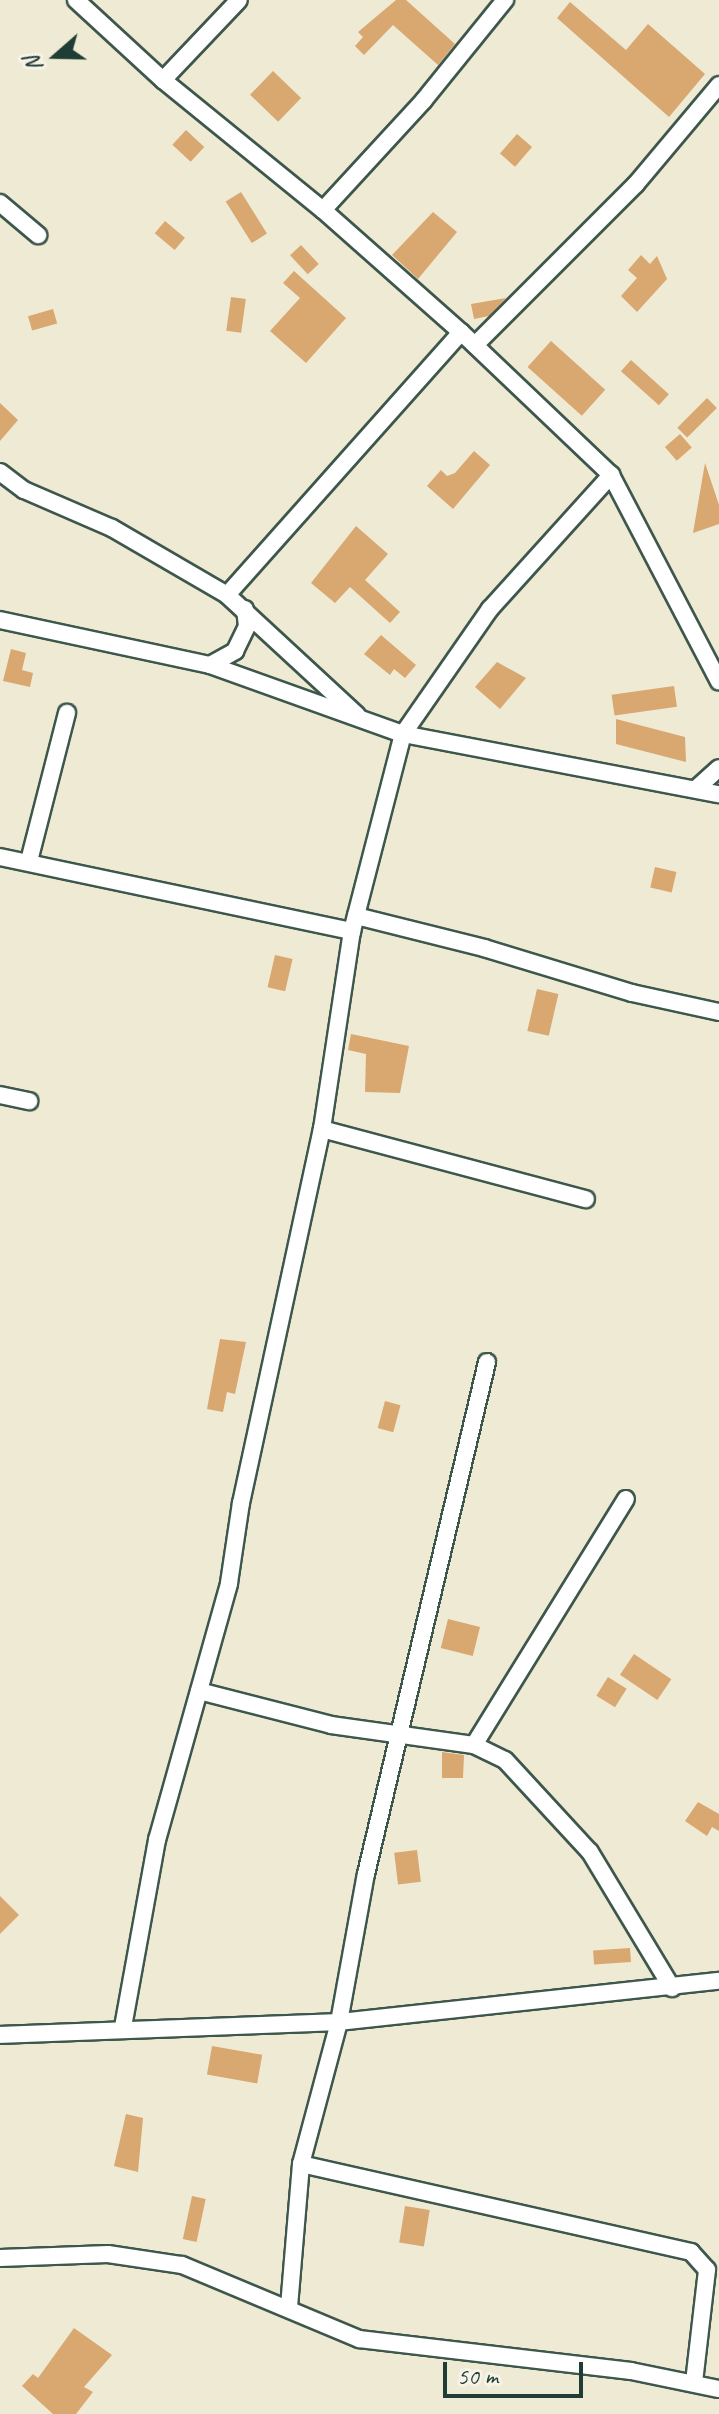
<!DOCTYPE html>
<style>
body{margin:0}
#map{position:relative;width:719px;height:2414px;overflow:hidden;background:#efead4;font-family:Caveat,sans-serif}
div>[style]{position:absolute}
.building>*{inset:0;background:#d9a770;transform-origin:0 0}
.roads{filter:drop-shadow(2px 0 #3e574c) drop-shadow(-2px 0 #3e574c) drop-shadow(0 2px #3e574c) drop-shadow(0 -2px #3e574c)}
.street>*{height:16px;margin:-8px;padding:0 8px;transform-origin:8px;border-radius:8px;background:#fff}
span{translate:-50% -50%;white-space:nowrap;text-align:center;line-height:1.15;-webkit-text-stroke:8px #f7f3e8;paint-order:stroke}
.north{position:absolute;left:16px;top:16px;width:80px;height:80px;-webkit-text-stroke:6px #f7f3e8;paint-order:stroke;rotate:250deg;font-size:22px;font-weight:700;line-height:32px;text-align:center;color:#1f3d34}
.north::after{content:'';display:block;margin:auto;width:28px;height:36px;background:#1f3d34;clip-path:polygon(50% 0,100% 100%,50% 72%,0 100%)}
.scale{position:absolute;left:443px;top:2362px;width:140px;height:36px;box-sizing:border-box;border:4px solid #1f3d34;border-top:0;padding-left:10px;font-size:24px;line-height:28px;white-space:nowrap;color:#1f3d34;-webkit-text-stroke:6px #f7f3e8;paint-order:stroke}
</style>
<div id="map">
<div class="building">
<div style="clip-path:polygon(396px 0,406px 0,455px 44px,438px 65px,393px 25px,364px 55px,355px 46px,363px 37px,358px 32px)"></div>
<div style="clip-path:polygon(570px 2px,626px 50px,648px 24px,705px 74px,669px 117px,557px 18px)"></div>
<div style="left:273px;top:71px;width:39px;height:33px;rotate:44deg"></div>
<div style="left:186px;top:130px;width:25px;height:20px;rotate:43deg"></div>
<div style="left:517px;top:134px;width:20px;height:26px;rotate:41deg"></div>
<div style="left:241px;top:192px;width:49px;height:18px;rotate:58deg"></div>
<div style="clip-path:polygon(433px 212px,457px 232px,418px 279px,392px 255px)"></div>
<div style="left:165px;top:221px;width:26px;height:16px;rotate:40deg"></div>
<div style="left:301px;top:245px;width:26px;height:15px;rotate:47deg"></div>
<div style="clip-path:polygon(641px 255px,650px 264px,657px 256px,667px 279px,637px 312px,621px 296px,637px 278px,628px 270px)"></div>
<div style="clip-path:polygon(294px 271px,346px 318px,306px 363px,270px 331px,300px 298px,283px 283px)"></div>
<div style="left:231px;top:297px;width:15px;height:34px;rotate:8deg"></div>
<div style="clip-path:polygon(506px 298px,489px 316px,474px 319px,471px 304px)"></div>
<div style="left:53px;top:309px;width:15px;height:26px;rotate:74deg"></div>
<div style="left:551px;top:341px;width:73px;height:35px;rotate:42deg"></div>
<div style="left:631px;top:360px;width:51px;height:15px;rotate:42deg"></div>
<div style="left:707px;top:398px;width:14px;height:42px;rotate:45deg"></div>
<div style="clip-path:polygon(0 403px,18px 420px,0 441px)"></div>
<div style="left:680px;top:434px;width:18px;height:20px;rotate:49deg"></div>
<div style="clip-path:polygon(474px 451px,490px 465px,453px 509px,427px 486px,441px 470px,447px 476px,455px 473px)"></div>
<div style="clip-path:polygon(705px 463px,719px 505px,719px 524px,693px 533px)"></div>
<div style="clip-path:polygon(356px 526px,388px 554px,365px 580px,400px 612px,390px 623px,350px 587px,335px 603px,311px 583px)"></div>
<div style="clip-path:polygon(381px 635px,416px 665px,405px 678px,394px 669px,390px 675px,364px 654px)"></div>
<div style="clip-path:polygon(11px 649px,26px 653px,22px 670px,33px 673px,30px 687px,3px 681px)"></div>
<div style="clip-path:polygon(497px 662px,526px 678px,500px 709px,475px 687px)"></div>
<div style="left:674px;top:686px;width:21px;height:63px;rotate:82deg"></div>
<div style="clip-path:polygon(616px 719px,685px 737px,686px 762px,616px 744px)"></div>
<div style="left:655px;top:867px;width:22px;height:21px;rotate:13deg"></div>
<div style="left:275px;top:955px;width:18px;height:33px;rotate:13deg"></div>
<div style="left:537px;top:989px;width:22px;height:43px;rotate:13deg"></div>
<div style="clip-path:polygon(351px 1034px,409px 1046px,400px 1093px,365px 1092px,366px 1054px,348px 1050px)"></div>
<div style="clip-path:polygon(220px 1339px,246px 1342px,235px 1394px,227px 1392px,223px 1412px,207px 1409px)"></div>
<div style="left:385px;top:1401px;width:16px;height:28px;rotate:15deg"></div>
<div style="left:448px;top:1619px;width:33px;height:30px;rotate:14deg"></div>
<div style="left:634px;top:1654px;width:45px;height:25px;rotate:34deg"></div>
<div style="left:608px;top:1677px;width:22px;height:22px;rotate:32deg"></div>
<div style="clip-path:polygon(442px 1752px,464px 1755px,463px 1778px,442px 1778px)"></div>
<div style="clip-path:polygon(698px 1802px,719px 1814px,719px 1831px,712px 1827px,707px 1836px,685px 1821px)"></div>
<div style="left:417px;top:1850px;width:32px;height:23px;rotate:83deg"></div>
<div style="clip-path:polygon(0 1896px,19px 1915px,0 1934px)"></div>
<div style="left:630px;top:1948px;width:14px;height:37px;rotate:86deg"></div>
<div style="left:212px;top:2046px;width:51px;height:29px;rotate:10deg"></div>
<div style="clip-path:polygon(126px 2114px,143px 2118px,138px 2172px,114px 2166px)"></div>
<div style="left:192px;top:2196px;width:14px;height:44px;rotate:12deg"></div>
<div style="left:405px;top:2206px;width:25px;height:37px;rotate:9deg"></div>
<div style="clip-path:polygon(74px 2328px,112px 2355px,84px 2387px,93px 2392px,76px 2414px,53px 2414px,22px 2386px,33px 2374px,38px 2378px)"></div>
</div>
<div class="roads">
<div class="street">
<div style="left:76px;top:0;width:118px;rotate:42.6deg"></div>
<div style="left:163px;top:80px;width:206px;rotate:39.1deg"></div>
<div style="left:323px;top:210px;width:184px;rotate:41.5deg"></div>
<div style="left:461px;top:332px;width:207px;rotate:43.6deg"></div>
<div style="left:611px;top:475px;width:233px;rotate:62.4deg"></div>
<div style="left:163px;top:80px;width:110px;rotate:-46.5deg"></div>
<div style="left:0;top:203px;width:50px;rotate:40.1deg"></div>
<div style="left:323px;top:210px;width:149px;rotate:-47.4deg"></div>
<div style="left:424px;top:100px;width:129px;rotate:-51deg"></div>
<div style="left:475px;top:345px;width:228px;rotate:-45deg"></div>
<div style="left:636px;top:184px;width:129px;rotate:-50deg"></div>
<div style="left:0;top:472px;width:30px;rotate:37deg"></div>
<div style="left:24px;top:490px;width:96px;rotate:23.4deg"></div>
<div style="left:112px;top:528px;width:133px;rotate:30.2deg"></div>
<div style="left:227px;top:595px;width:177px;rotate:42.7deg"></div>
<div style="left:227px;top:595px;width:352px;rotate:-48.3deg"></div>
<div style="left:0;top:620px;width:215px;rotate:12.1deg"></div>
<div style="left:210px;top:665px;width:205px;rotate:19.7deg"></div>
<div style="left:403px;top:734px;width:322px;rotate:10.8deg"></div>
<div style="left:210px;top:665px;width:29px;rotate:-29deg"></div>
<div style="left:235px;top:651px;width:28px;rotate:-64deg"></div>
<div style="left:247px;top:626px;width:17px;rotate:-97deg"></div>
<div style="left:698px;top:787px;width:28px;rotate:-42deg"></div>
<div style="left:0;top:857px;width:360px;rotate:11.9deg"></div>
<div style="left:29px;top:861px;width:153px;rotate:-75.6deg"></div>
<div style="left:356px;top:916px;width:132px;rotate:14deg"></div>
<div style="left:484px;top:948px;width:155px;rotate:16.9deg"></div>
<div style="left:632px;top:993px;width:89px;rotate:12.3deg"></div>
<div style="left:0;top:1095px;width:30px;rotate:12deg"></div>
<div style="left:322px;top:1129px;width:273px;rotate:14.9deg"></div>
<div style="left:199px;top:1691px;width:136px;rotate:14.4deg"></div>
<div style="left:331px;top:1725px;width:144px;rotate:8deg"></div>
<div style="left:474px;top:1745px;width:34px;rotate:26deg"></div>
<div style="left:505px;top:1760px;width:125px;rotate:47.3deg"></div>
<div style="left:590px;top:1852px;width:159px;rotate:58.9deg"></div>
<div style="left:474px;top:1745px;width:289px;rotate:-58.3deg"></div>
<div style="left:123px;top:2027px;width:190px;rotate:-79.7deg"></div>
<div style="left:157px;top:1840px;width:267px;rotate:-74.3deg"></div>
<div style="left:229px;top:1583px;width:81px;rotate:-81.5deg"></div>
<div style="left:241px;top:1503px;width:383px;rotate:-77.8deg"></div>
<div style="left:322px;top:1129px;width:200px;rotate:-81.4deg"></div>
<div style="left:352px;top:931px;width:203px;rotate:-75.5deg"></div>
<div style="left:403px;top:734px;width:152px;rotate:-55.2deg"></div>
<div style="left:490px;top:609px;width:181px;rotate:-47.9deg"></div>
<div style="left:0;top:2035px;width:339px;rotate:-2.2deg"></div>
<div style="left:339px;top:2022px;width:382px;rotate:-6.2deg"></div>
<div style="left:301px;top:2164px;width:400px;rotate:12.7deg"></div>
<div style="left:691px;top:2252px;width:24px;rotate:48deg"></div>
<div style="left:707px;top:2270px;width:113px;rotate:96.6deg"></div>
<div style="left:0;top:2258px;width:108px;rotate:-2.1deg"></div>
<div style="left:108px;top:2254px;width:75px;rotate:8.5deg"></div>
<div style="left:182px;top:2265px;width:192px;rotate:22.7deg"></div>
<div style="left:359px;top:2339px;width:274px;rotate:6.7deg"></div>
<div style="left:631px;top:2371px;width:90px;rotate:11.6deg"></div>
<div style="left:289px;top:2307px;width:144px;rotate:-85.2deg"></div>
<div style="left:301px;top:2164px;width:147px;rotate:-75deg"></div>
<div style="left:339px;top:2022px;width:150px;rotate:-79.7deg"></div>
<div style="left:366px;top:1874px;width:526px;rotate:-76.7deg"></div>
</div>
</div>
<div class="north">N</div>
<div class="scale">50 m</div>
</div>
